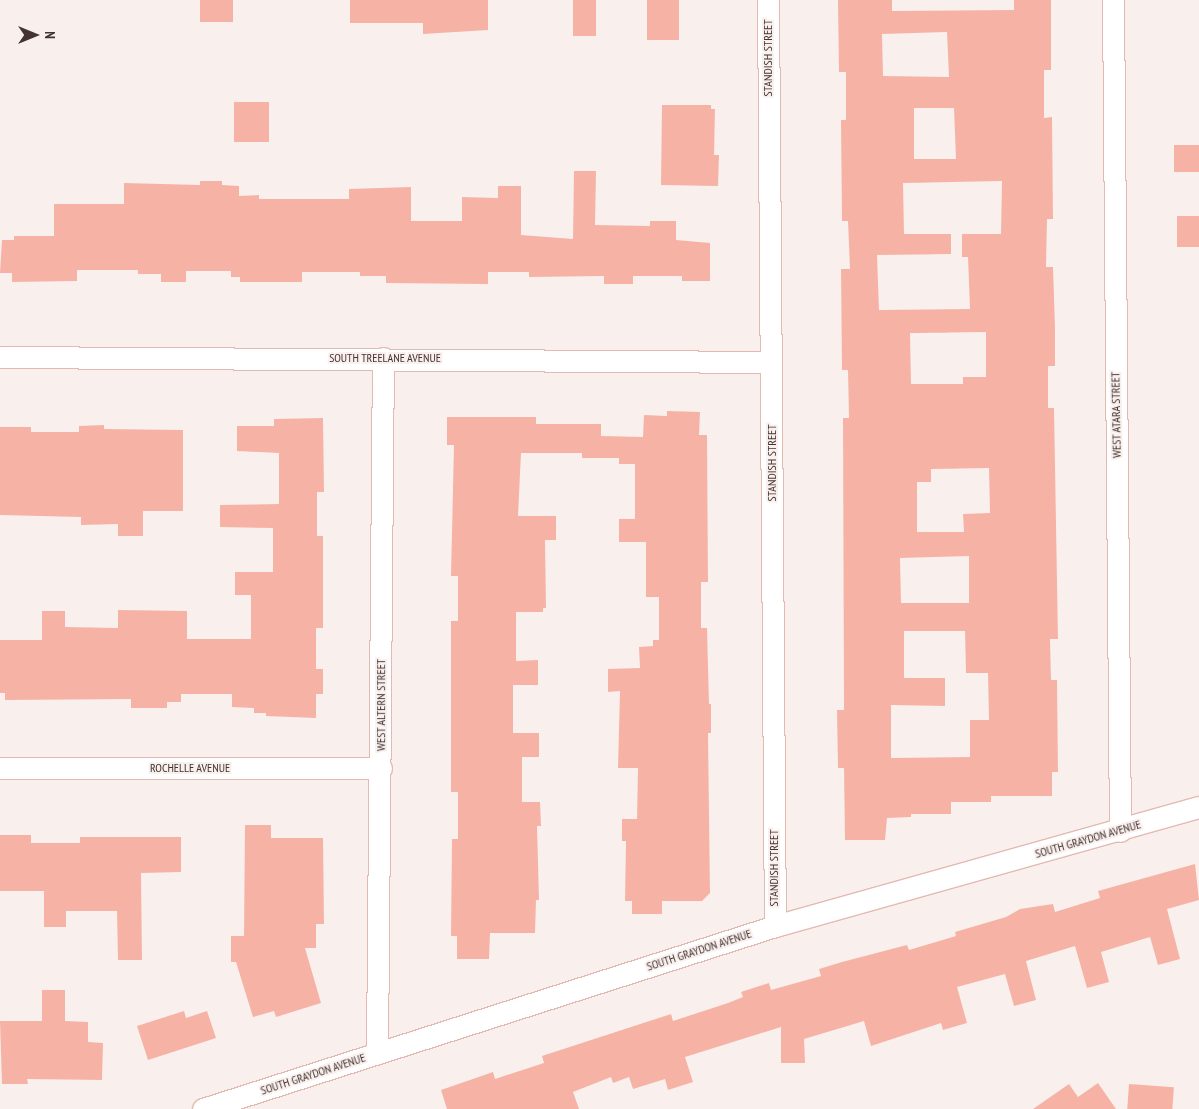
<!DOCTYPE html>
<style>
body{margin:0}
#map{position:relative;width:1199px;height:1109px;overflow:hidden;background:#f9f0ee;font-family:"PT Sans Narrow",sans-serif}
div>[style]{position:absolute}
.building>*{inset:0;background:#f6b3a5;transform-origin:0 0}
.roads{filter:drop-shadow(1px 0 #e3bab1) drop-shadow(-1px 0 #e3bab1) drop-shadow(0 1px #e3bab1) drop-shadow(0 -1px #e3bab1)}
.minor>*{height:21px;margin:-10.5px;padding:0 10.5px;transform-origin:10.5px;border-radius:10.5px;background:#fff}
span{translate:-50% -50%;white-space:nowrap;text-align:center;line-height:1.15;-webkit-text-stroke:4px #f9f0ee;paint-order:stroke}
.street-label{font-size:12px;color:#443431}
.north{position:absolute;left:10px;top:10px;width:50px;height:50px;-webkit-text-stroke:4px #f9f0ee;paint-order:stroke;rotate:90deg;font-size:14px;font-weight:700;line-height:20px;text-align:center;color:#443431}
.north::after{content:'';display:block;margin:auto;width:18px;height:22px;background:#443431;clip-path:polygon(50% 0,100% 100%,50% 72%,0 100%)}
</style>
<div id="map">
<div class="building">
<div style="left:200px;top:0;width:33px;height:22px"></div>
<div style="clip-path:polygon(350px 0,488px 0,488px 30px,423px 34px,423px 23px,350px 23px)"></div>
<div style="left:573px;top:0;width:23px;height:36px"></div>
<div style="left:647px;top:0;width:32px;height:40px"></div>
<div style="clip-path:polygon(evenodd,838px 0,892px 0,892px 11px,1014px 10px,1014px 0,1051px 0,1051px 70px,1044px 70px,1044px 118px,1052px 117px,1053px 219px,1047px 219px,1046px 267px,1053px 267px,1055px 328px,1055px 366px,1048px 366px,1048px 408px,1054px 408px,1058px 639px,1050px 639px,1051px 680px,1057px 680px,1058px 772px,1052px 772px,1052px 796px,991px 796px,991px 802px,951px 802px,951px 814px,911px 814px,911px 817px,887px 818px,885px 840px,845px 840px,844px 768px,838px 768px,837px 710px,844px 710px,843px 418px,849px 418px,848px 370px,842px 370px,841px 269px,850px 269px,848px 221px,842px 221px,841px 120px,846px 120px,846px 72px,839px 72px,838px 0,947px 32px,949px 77px,883px 76px,882px 34px,947px 32px,838px 0,914px 108px,954px 108px,956px 159px,914px 159px,914px 108px,838px 0,1002px 181px,1001px 234px,962px 234px,962px 257px,968px 257px,970px 309px,879px 310px,877px 255px,951px 254px,951px 234px,904px 234px,903px 183px,1002px 181px,838px 0,986px 332px,986px 377px,963px 377px,963px 384px,911px 384px,910px 333px,986px 332px,838px 0,989px 468px,990px 513px,963px 514px,964px 532px,917px 532px,917px 482px,931px 482px,931px 469px,989px 468px,838px 0,969px 556px,969px 603px,901px 603px,900px 558px,969px 556px,838px 0,904px 631px,965px 631px,966px 673px,988px 673px,989px 720px,970px 720px,970px 757px,891px 758px,891px 705px,945px 706px,945px 678px,904px 678px,904px 631px)"></div>
<div style="left:234px;top:102px;width:35px;height:40px"></div>
<div style="clip-path:polygon(662px 105px,711px 105px,711px 109px,715px 109px,714px 155px,719px 155px,718px 186px,661px 185px)"></div>
<div style="left:1199px;top:145px;width:27px;height:25px;rotate:90deg"></div>
<div style="clip-path:polygon(574px 171px,596px 171px,595px 225px,650px 226px,650px 221px,676px 221px,676px 240px,710px 243px,710px 281px,682px 281px,682px 276px,633px 276px,633px 284px,604px 284px,604px 276px,529px 277px,529px 272px,488px 272px,488px 284px,386px 283px,386px 276px,360px 276px,360px 272px,302px 272px,302px 282px,240px 282px,240px 277px,231px 277px,231px 271px,186px 271px,186px 282px,161px 282px,161px 274px,138px 274px,138px 270px,77px 270px,77px 281px,12px 282px,12px 273px,0 273px,2px 240px,14px 240px,14px 236px,54px 236px,54px 204px,124px 204px,124px 183px,200px 185px,200px 181px,222px 181px,222px 185px,239px 186px,239px 196px,259px 195px,259px 199px,349px 199px,349px 189px,411px 187px,411px 221px,462px 221px,462px 197px,498px 198px,498px 186px,521px 186px,521px 235px,573px 239px)"></div>
<div style="left:1177px;top:216px;width:22px;height:31px"></div>
<div style="clip-path:polygon(667px 411px,700px 412px,699px 435px,707px 435px,708px 582px,701px 582px,701px 628px,707px 628px,709px 704px,711px 704px,711px 733px,708px 733px,710px 893px,702px 901px,662px 901px,662px 914px,632px 914px,632px 901px,625px 901px,626px 841px,622px 841px,622px 819px,637px 819px,638px 768px,618px 768px,620px 691px,608px 692px,608px 669px,640px 668px,639px 647px,653px 646px,653px 640px,659px 640px,659px 597px,646px 597px,646px 542px,619px 542px,619px 519px,635px 519px,635px 464px,619px 464px,619px 458px,582px 458px,582px 453px,521px 453px,518px 516px,556px 516px,556px 540px,545px 540px,546px 608px,543px 608px,543px 612px,516px 612px,516px 661px,538px 660px,538px 685px,513px 685px,513px 733px,539px 733px,539px 757px,522px 757px,522px 802px,540px 802px,541px 826px,537px 826px,539px 900px,536px 900px,535px 933px,490px 933px,489px 959px,457px 959px,457px 936px,451px 936px,452px 839px,458px 839px,458px 792px,451px 792px,451px 621px,458px 621px,458px 576px,451px 576px,454px 445px,447px 445px,447px 417px,536px 417px,536px 424px,601px 424px,601px 436px,643px 437px,644px 415px,667px 416px)"></div>
<div style="clip-path:polygon(323px 418px,324px 492px,317px 492px,317px 536px,323px 536px,323px 628px,316px 628px,316px 669px,323px 669px,323px 694px,316px 694px,316px 718px,266px 716px,266px 713px,254px 713px,254px 708px,232px 707px,232px 694px,181px 694px,181px 702px,167px 702px,167px 708px,131px 708px,131px 699px,5px 700px,5px 693px,0 693px,0 640px,42px 640px,42px 611px,65px 611px,65px 627px,118px 628px,118px 610px,187px 611px,187px 639px,251px 639px,251px 595px,235px 595px,235px 572px,273px 572px,273px 528px,220px 527px,220px 505px,279px 504px,279px 453px,237px 451px,237px 426px,274px 426px,274px 419px)"></div>
<div style="clip-path:polygon(104px 425px,104px 429px,183px 430px,183px 511px,143px 511px,143px 536px,118px 536px,118px 524px,81px 525px,81px 517px,0 515px,0 427px,31px 427px,31px 432px,79px 432px,79px 426px)"></div>
<div style="clip-path:polygon(245px 825px,271px 825px,271px 838px,323px 838px,324px 924px,316px 924px,316px 948px,305px 948px,321px 1003px,276px 1017px,274px 1011px,253px 1017px,236px 962px,231px 962px,231px 936px,244px 936px)"></div>
<div style="clip-path:polygon(0 835px,31px 835px,31px 843px,80px 843px,80px 837px,181px 837px,181px 872px,141px 873px,142px 960px,118px 960px,117px 911px,66px 911px,66px 927px,44px 927px,44px 891px,0 891px)"></div>
<div style="clip-path:polygon(1195px 864px,1199px 900px,1167px 909px,1180px 959px,1158px 965px,1150px 937px,1101px 952px,1109px 982px,1087px 988px,1075px 946px,1026px 961px,1036px 1000px,1014px 1006px,1005px 974px,957px 987px,967px 1023px,943px 1030px,941px 1023px,871px 1046px,864px 1021px,804px 1039px,805px 1063px,781px 1063px,781px 1027px,685px 1057px,693px 1082px,668px 1090px,665px 1079px,633px 1089px,629px 1077px,613px 1083px,611px 1077px,573px 1092px,579px 1109px,447px 1109px,441px 1090px,493px 1072px,495px 1079px,544px 1063px,542px 1056px,671px 1014px,673px 1021px,728px 1003px,743px 997px,741px 992px,769px 983px,771px 990px,821px 976px,819px 969px,842px 962px,907px 945px,909px 950px,956px 936px,955px 932px,1006px 917px,1020px 909px,1053px 904px,1055px 912px,1100px 898px,1098px 891px)"></div>
<div style="clip-path:polygon(42px 990px,65px 990px,65px 1021px,88px 1022px,88px 1042px,103px 1043px,102px 1080px,27px 1079px,28px 1084px,2px 1084px,0 1021px,42px 1021px)"></div>
<div style="clip-path:polygon(184px 1011px,186px 1018px,207px 1011px,216px 1038px,148px 1060px,137px 1026px)"></div>
<div style="clip-path:polygon(1098px 1083px,1116px 1109px,1033px 1109px,1069px 1084px,1078px 1097px)"></div>
<div style="left:1129px;top:1084px;width:45px;height:25px;rotate:4deg"></div>
</div>
<div class="roads">
<div class="minor">
<div style="left:768px;top:0;width:926px;rotate:89.57deg"></div>
<div style="left:1113px;top:0;width:831px;rotate:89.52deg"></div>
<div style="left:0;top:357px;width:771px;rotate:0.37deg"></div>
<div style="left:0;top:768px;width:381px"></div>
<div style="left:377px;top:1053px;width:695px;rotate:-89.51deg"></div>
<div style="left:203px;top:1109px;width:601px;rotate:-17.74deg"></div>
<div style="left:775px;top:926px;width:440px;rotate:-15.7deg"></div>
</div>
</div>
<div class="street-label">
<span style="left:768px;top:58px;rotate:-90deg">STANDISH STREET</span>
<span style="left:385px;top:358px">SOUTH TREELANE AVENUE</span>
<span style="left:1116px;top:415px;rotate:-91deg">WEST ATARA STREET</span>
<span style="left:772px;top:463px;rotate:-90deg">STANDISH STREET</span>
<span style="left:381px;top:705px;rotate:-90deg">WEST ALTERN STREET</span>
<span style="left:190px;top:768px">ROCHELLE AVENUE</span>
<span style="left:1088px;top:839px;rotate:-16deg">SOUTH GRAYDON AVENUE</span>
<span style="left:774px;top:868px;rotate:-90deg">STANDISH STREET</span>
<span style="left:699px;top:950px;rotate:-18deg">SOUTH GRAYDON AVENUE</span>
<span style="left:313px;top:1074px;rotate:-18deg">SOUTH GRAYDON AVENUE</span>
</div>
<div class="north">N</div>
</div>
